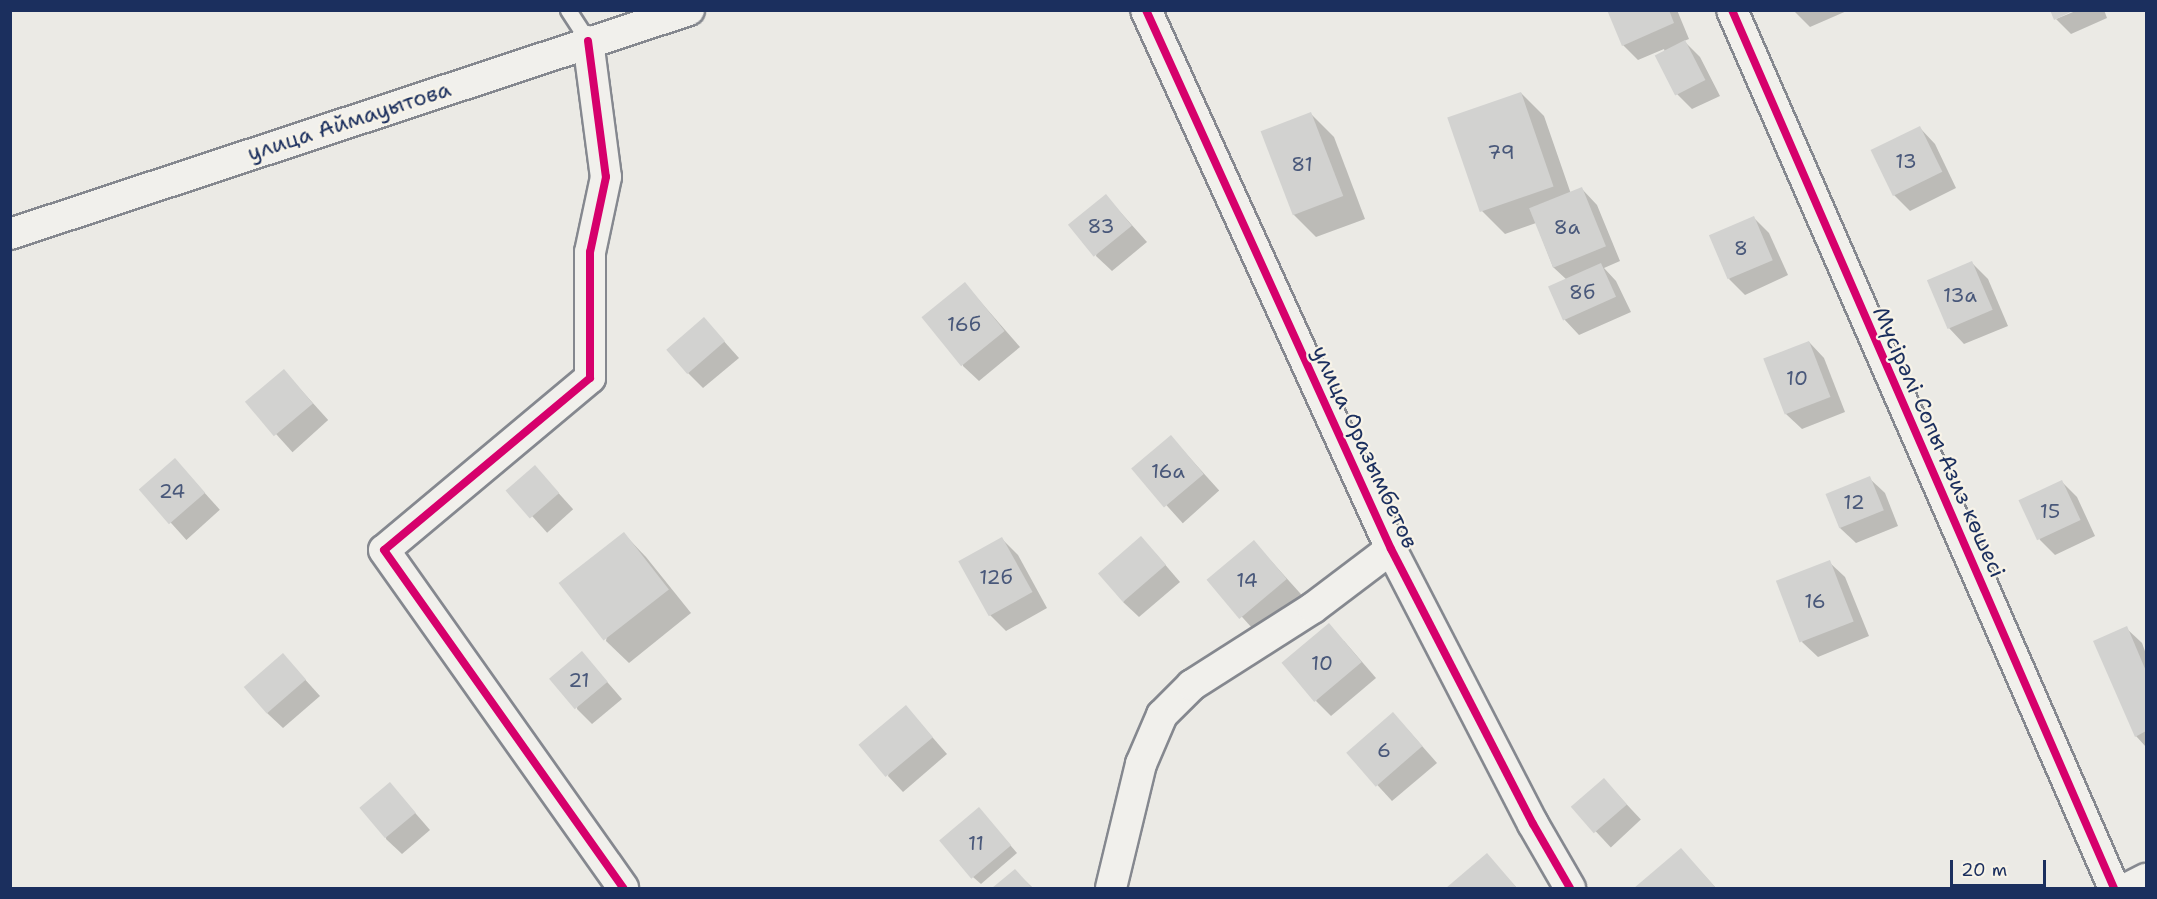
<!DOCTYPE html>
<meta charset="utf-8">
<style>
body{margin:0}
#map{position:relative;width:2157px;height:899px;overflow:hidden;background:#ebeae5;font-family:"Shantell Sans",sans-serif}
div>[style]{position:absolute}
.shadow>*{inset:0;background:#0003;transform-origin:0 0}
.building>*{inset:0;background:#d2d2d0;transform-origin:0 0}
.roads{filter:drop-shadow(2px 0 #85888f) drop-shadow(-2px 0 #85888f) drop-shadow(0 2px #85888f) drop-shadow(0 -2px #85888f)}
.service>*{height:15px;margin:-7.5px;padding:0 7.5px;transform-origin:7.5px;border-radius:7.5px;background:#f1f0ec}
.minor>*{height:30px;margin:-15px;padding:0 15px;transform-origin:15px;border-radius:15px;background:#f1f0ec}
.cycleway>*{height:8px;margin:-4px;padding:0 4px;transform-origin:4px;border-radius:4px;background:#d6006c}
span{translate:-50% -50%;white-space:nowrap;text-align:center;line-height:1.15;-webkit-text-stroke:4.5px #f7f3e8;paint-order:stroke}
.number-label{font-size:20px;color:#49587a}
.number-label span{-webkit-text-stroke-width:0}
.street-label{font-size:22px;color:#1b2f5e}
.frame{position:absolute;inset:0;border:12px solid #1b2f5e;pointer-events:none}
.scale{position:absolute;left:1950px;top:860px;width:96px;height:27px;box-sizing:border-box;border:3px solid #1b2f5e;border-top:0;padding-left:8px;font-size:18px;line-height:21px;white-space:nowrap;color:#1b2f5e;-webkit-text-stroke:4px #f7f3e8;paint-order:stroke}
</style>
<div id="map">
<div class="shadow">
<div style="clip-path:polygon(1609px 10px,1677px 10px,1689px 39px,1684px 41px,1700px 57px,1720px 96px,1692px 109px,1677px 94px,1664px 49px,1638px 60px,1623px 45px)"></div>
<div style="clip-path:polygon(1793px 10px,1849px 10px,1810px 27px)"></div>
<div style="clip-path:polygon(2078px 10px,2104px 10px,2107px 18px,2071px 34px,2056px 19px)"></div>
<div style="clip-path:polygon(1521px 93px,1544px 116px,1571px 194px,1582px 189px,1597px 205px,1620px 261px,1604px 268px,1616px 281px,1631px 312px,1579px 335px,1564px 319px,1550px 288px,1567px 280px,1553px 267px,1536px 223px,1505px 234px,1482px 211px)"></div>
<div style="clip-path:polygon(1311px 114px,1334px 137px,1365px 219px,1316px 237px,1293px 214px)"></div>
<div style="clip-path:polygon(1920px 128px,1935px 144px,1956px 188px,1910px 211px,1894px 195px)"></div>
<div style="clip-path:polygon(1106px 196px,1147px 242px,1112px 271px,1096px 256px)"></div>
<div style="clip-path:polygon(1754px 218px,1769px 233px,1788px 275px,1745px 295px,1729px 279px)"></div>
<div style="clip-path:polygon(1972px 263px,1988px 279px,2008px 326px,1964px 344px,1949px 328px)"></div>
<div style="clip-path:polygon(965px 284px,1020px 347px,979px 381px,963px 366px)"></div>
<div style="clip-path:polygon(704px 319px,739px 358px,703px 388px,688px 373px)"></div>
<div style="clip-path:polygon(1809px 342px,1824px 358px,1845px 412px,1802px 429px,1786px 414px)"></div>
<div style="left:284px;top:371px;width:66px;height:48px;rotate:48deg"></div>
<div style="left:1171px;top:437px;width:72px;height:49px;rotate:48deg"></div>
<div style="left:175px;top:460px;width:67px;height:45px;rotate:48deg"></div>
<div style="left:535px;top:467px;width:57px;height:35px;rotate:48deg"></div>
<div style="clip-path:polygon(1869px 478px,1885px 493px,1898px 526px,1856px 543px,1840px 528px,1827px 495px)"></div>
<div style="clip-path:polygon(2062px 482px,2077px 497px,2095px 536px,2055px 555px,2040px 540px,2021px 501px)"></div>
<div style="clip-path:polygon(624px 534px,646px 557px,691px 613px,629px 663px,606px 641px)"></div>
<div style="clip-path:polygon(1002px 539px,1018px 555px,1047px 608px,1006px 631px,990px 615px,961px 562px)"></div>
<div style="left:1254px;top:542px;width:72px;height:59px;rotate:48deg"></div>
<div style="clip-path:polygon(1156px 554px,1180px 582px,1139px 617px,1123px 602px)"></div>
<div style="clip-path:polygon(1829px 562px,1845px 577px,1869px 636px,1818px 657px,1802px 642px)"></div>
<div style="clip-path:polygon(2126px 628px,2142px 643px,2146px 654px,2146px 747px,2136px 736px)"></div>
<div style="clip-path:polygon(1344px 641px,1376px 678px,1331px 716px,1316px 701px)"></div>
<div style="clip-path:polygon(582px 653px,622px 699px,592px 724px,577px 709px)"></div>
<div style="clip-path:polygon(283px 655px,320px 696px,283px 728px,267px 713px)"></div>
<div style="clip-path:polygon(906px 707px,947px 754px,903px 792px,888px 776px)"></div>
<div style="clip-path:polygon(1408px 730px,1437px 763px,1392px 801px,1348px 753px)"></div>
<div style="left:1604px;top:780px;width:54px;height:41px;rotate:47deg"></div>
<div style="clip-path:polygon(390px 784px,430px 830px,402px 854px,386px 839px)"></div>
<div style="clip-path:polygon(986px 817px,1017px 853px,981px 884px,973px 877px)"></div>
<div style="clip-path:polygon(1681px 850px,1716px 888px,1637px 888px)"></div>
<div style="clip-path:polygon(1486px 855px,1517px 888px,1448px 888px)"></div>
<div style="clip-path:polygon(1015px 871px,1033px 888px,995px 888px)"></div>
</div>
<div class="building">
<div style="clip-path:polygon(1607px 10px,1669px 10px,1674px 23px,1622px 46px)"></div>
<div style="clip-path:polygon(2050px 10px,2075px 10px,2054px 20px)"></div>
<div style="left:1685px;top:40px;width:45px;height:34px;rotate:63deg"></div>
<div style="left:1521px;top:92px;width:100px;height:78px;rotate:71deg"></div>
<div style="left:1311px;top:112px;width:90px;height:54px;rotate:69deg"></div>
<div style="left:1920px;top:126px;width:51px;height:55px;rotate:64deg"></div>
<div style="left:1582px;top:187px;width:64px;height:57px;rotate:68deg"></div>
<div style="left:1106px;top:194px;width:41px;height:49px;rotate:51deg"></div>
<div style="left:1754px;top:216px;width:48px;height:49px;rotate:67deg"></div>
<div style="left:1972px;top:261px;width:53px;height:49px;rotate:67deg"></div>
<div style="left:1601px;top:263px;width:37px;height:58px;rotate:66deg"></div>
<div style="left:965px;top:282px;width:63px;height:56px;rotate:51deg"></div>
<div style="left:704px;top:317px;width:32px;height:50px;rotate:49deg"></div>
<div style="left:1809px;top:341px;width:60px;height:49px;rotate:69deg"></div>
<div style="left:284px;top:369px;width:45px;height:51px;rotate:50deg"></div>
<div style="left:1171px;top:435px;width:51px;height:52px;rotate:50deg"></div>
<div style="left:175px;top:458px;width:46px;height:48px;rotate:49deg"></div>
<div style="left:535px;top:465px;width:37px;height:39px;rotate:49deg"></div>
<div style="left:1870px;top:476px;width:37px;height:48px;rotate:68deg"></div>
<div style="left:2062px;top:480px;width:44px;height:48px;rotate:65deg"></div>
<div style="left:624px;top:532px;width:73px;height:83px;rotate:52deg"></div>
<div style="left:1141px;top:536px;width:38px;height:57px;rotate:49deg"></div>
<div style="left:1002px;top:537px;width:63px;height:50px;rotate:61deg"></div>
<div style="left:1254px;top:540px;width:51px;height:62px;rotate:50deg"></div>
<div style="left:1830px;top:560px;width:66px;height:58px;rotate:69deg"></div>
<div style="left:1329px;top:623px;width:51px;height:62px;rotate:50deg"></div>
<div style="clip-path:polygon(2127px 626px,2146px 671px,2146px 731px,2135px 737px,2093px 641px)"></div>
<div style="left:582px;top:651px;width:40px;height:43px;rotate:50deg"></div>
<div style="left:283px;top:653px;width:35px;height:52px;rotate:49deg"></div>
<div style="left:906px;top:705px;width:42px;height:62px;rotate:50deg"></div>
<div style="left:1393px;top:712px;width:45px;height:62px;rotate:49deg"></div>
<div style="left:1604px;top:778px;width:35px;height:44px;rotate:49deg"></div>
<div style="left:390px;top:782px;width:40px;height:40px;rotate:50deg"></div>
<div style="left:979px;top:807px;width:50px;height:52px;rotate:50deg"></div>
<div style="clip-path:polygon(1681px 848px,1716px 888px,1634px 888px)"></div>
<div style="clip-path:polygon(1487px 853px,1517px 888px,1446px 888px)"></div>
<div style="clip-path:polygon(1015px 869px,1032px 888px,992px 888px)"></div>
</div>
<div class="roads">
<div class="service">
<div style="left:568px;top:10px;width:37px;rotate:57deg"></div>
</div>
<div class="minor">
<div style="left:1146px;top:10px;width:592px;rotate:65.56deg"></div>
<div style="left:1391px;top:549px;width:309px;rotate:62.7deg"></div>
<div style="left:1533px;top:824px;width:74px;rotate:60deg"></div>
<div style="left:1732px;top:10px;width:958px;rotate:66.49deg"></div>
<div style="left:588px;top:41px;width:137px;rotate:82.5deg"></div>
<div style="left:606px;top:177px;width:77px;rotate:102deg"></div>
<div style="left:590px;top:252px;width:126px;rotate:90deg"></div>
<div style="left:590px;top:378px;width:268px;rotate:140.1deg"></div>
<div style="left:384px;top:550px;width:414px;rotate:54.7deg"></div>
<div style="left:10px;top:234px;width:715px;rotate:-18.26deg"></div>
<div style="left:1111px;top:888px;width:128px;rotate:-76.4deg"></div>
<div style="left:1141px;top:764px;width:53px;rotate:-66.8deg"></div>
<div style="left:1162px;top:715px;width:42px;rotate:-45deg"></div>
<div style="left:1192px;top:685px;width:143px;rotate:-32.5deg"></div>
<div style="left:1313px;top:608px;width:98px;rotate:-37.1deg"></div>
<div style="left:2128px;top:888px;width:20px;rotate:-27deg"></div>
</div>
</div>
<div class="cycleway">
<div style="left:1146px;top:10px;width:592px;rotate:65.56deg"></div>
<div style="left:1391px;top:549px;width:309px;rotate:62.7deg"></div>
<div style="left:1533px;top:824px;width:74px;rotate:60deg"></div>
<div style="left:1732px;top:10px;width:958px;rotate:66.49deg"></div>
<div style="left:588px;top:41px;width:137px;rotate:82.5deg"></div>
<div style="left:606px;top:177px;width:77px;rotate:102deg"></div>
<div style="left:590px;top:252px;width:126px;rotate:90deg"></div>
<div style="left:590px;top:378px;width:268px;rotate:140.1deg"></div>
<div style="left:384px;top:550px;width:414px;rotate:54.7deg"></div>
</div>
<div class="number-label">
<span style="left:1501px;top:152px">79</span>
<span style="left:1906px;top:161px">13</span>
<span style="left:1302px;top:164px">81</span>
<span style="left:1101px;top:226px">83</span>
<span style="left:1567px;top:227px">8а</span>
<span style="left:1741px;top:248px">8</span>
<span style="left:1582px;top:292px">8б</span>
<span style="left:1960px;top:295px">13а</span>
<span style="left:964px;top:324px">16б</span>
<span style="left:1797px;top:378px">10</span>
<span style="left:1168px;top:471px">16а</span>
<span style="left:172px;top:491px">24</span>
<span style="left:1854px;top:502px">12</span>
<span style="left:2050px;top:511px">15</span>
<span style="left:996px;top:577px">12б</span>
<span style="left:1247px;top:580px">14</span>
<span style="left:1815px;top:601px">16</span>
<span style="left:1322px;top:663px">10</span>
<span style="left:579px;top:680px">21</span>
<span style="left:1384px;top:750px">6</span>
<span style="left:976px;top:843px">11</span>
</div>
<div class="street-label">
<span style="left:349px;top:121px;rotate:-18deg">улица Аймауытова</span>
<span style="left:1939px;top:442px;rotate:66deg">Мүсірәлі Сопы Азиз көшесі</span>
<span style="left:1365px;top:447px;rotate:65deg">улица Оразымбетов</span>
</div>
<div class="frame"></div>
<div class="scale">20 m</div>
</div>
